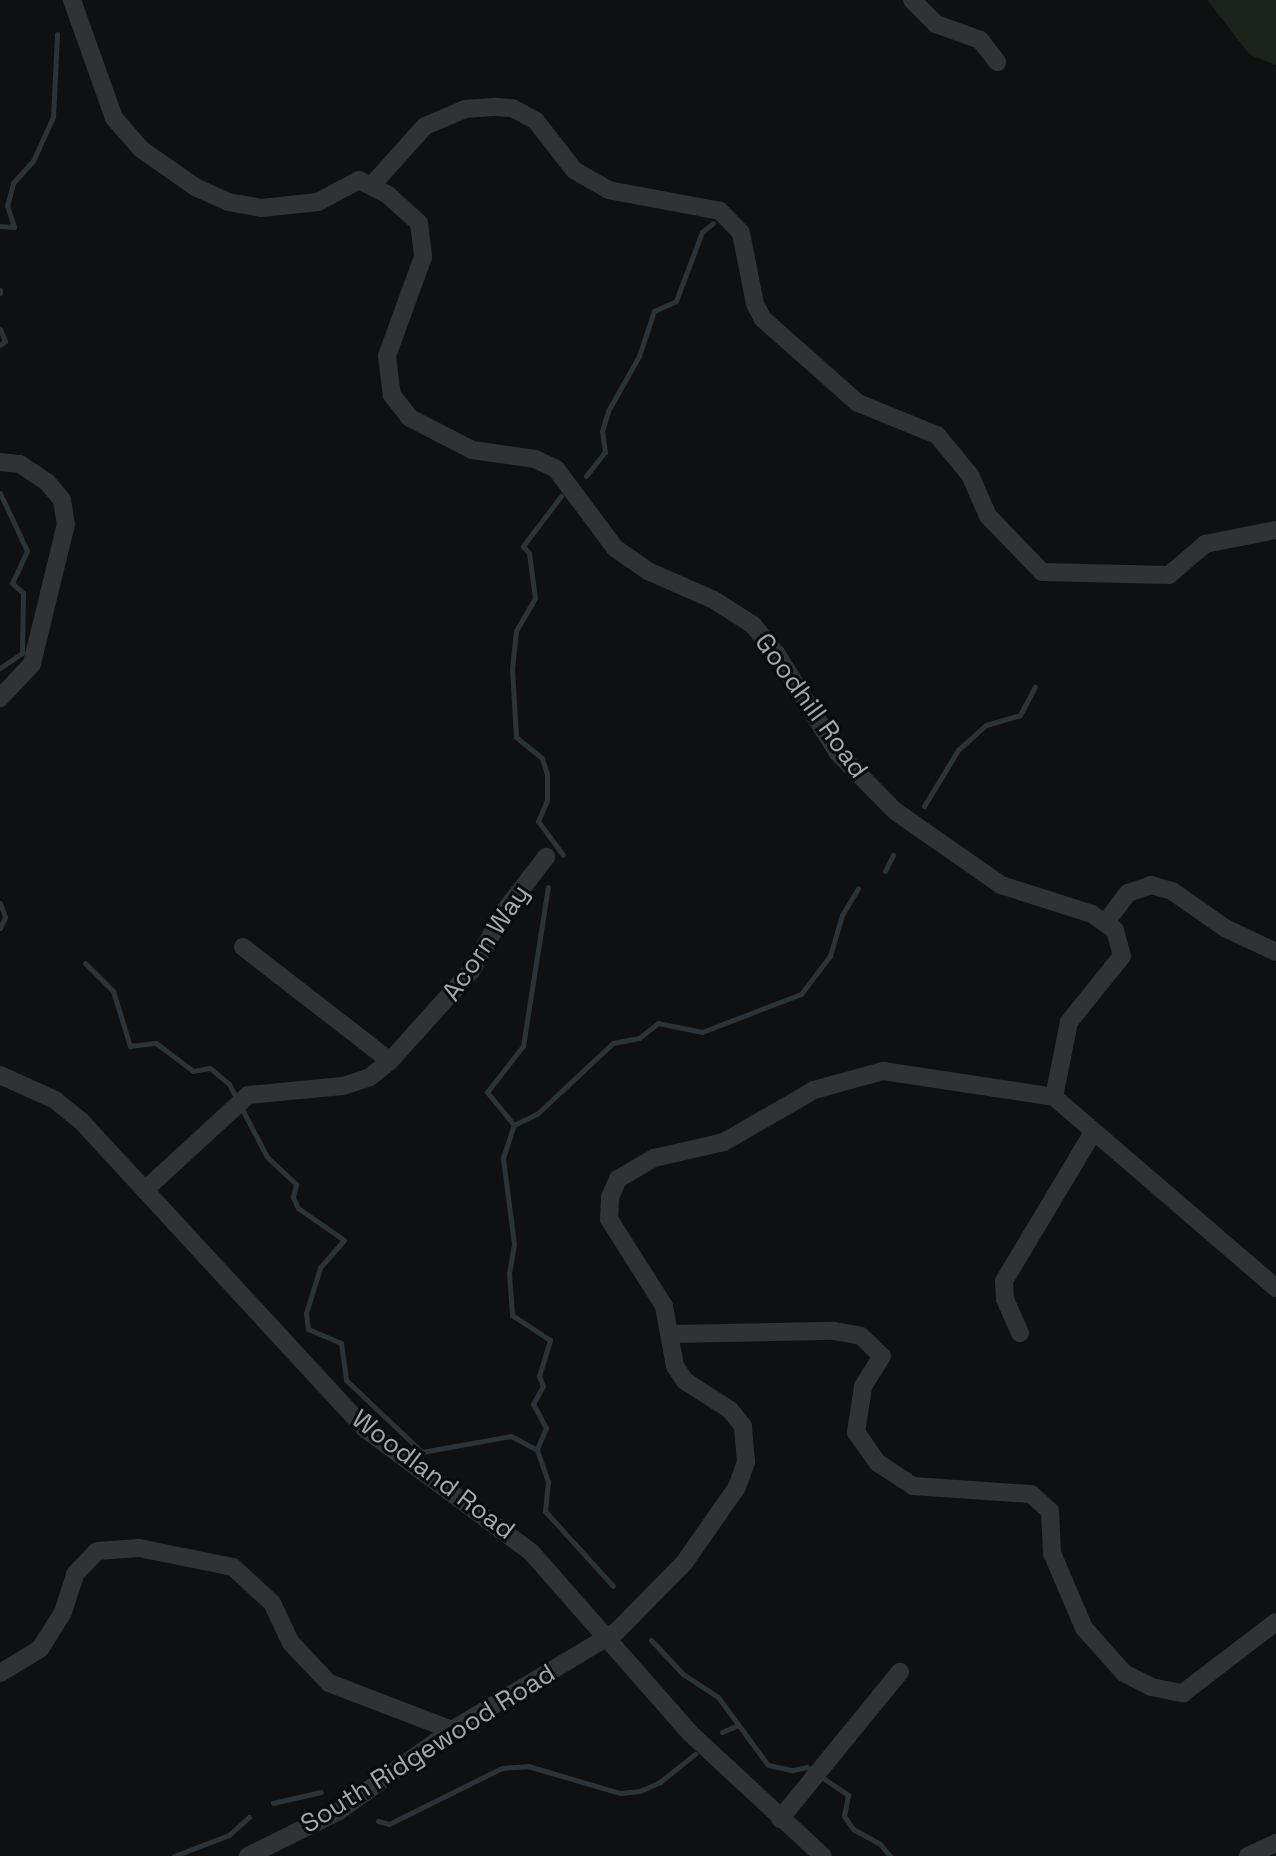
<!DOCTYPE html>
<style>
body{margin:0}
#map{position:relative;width:1276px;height:1856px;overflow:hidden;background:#0f1011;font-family:"Space Grotesk",sans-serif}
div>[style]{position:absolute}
.green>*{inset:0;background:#1c231c}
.stream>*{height:5px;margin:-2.5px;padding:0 2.5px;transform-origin:2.5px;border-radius:2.5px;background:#2a3338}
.minor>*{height:18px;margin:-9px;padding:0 9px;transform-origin:9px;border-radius:9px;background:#313235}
span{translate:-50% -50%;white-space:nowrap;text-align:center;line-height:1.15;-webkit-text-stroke:6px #0a0b0b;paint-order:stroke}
.street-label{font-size:26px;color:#a2a8b0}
</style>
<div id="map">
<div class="green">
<div style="clip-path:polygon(1207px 0,1276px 0,1276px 65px,1250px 55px)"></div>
</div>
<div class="stream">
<div style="left:0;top:226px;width:14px;rotate:4deg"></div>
<div style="left:14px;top:227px;width:22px;rotate:-108deg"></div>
<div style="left:7px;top:206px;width:24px;rotate:-75deg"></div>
<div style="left:13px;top:183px;width:30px;rotate:-48deg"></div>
<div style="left:33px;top:161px;width:48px;rotate:-65.6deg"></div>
<div style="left:53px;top:117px;width:83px;rotate:-87.2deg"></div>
<div style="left:0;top:290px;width:3px;rotate:90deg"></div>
<div style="left:0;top:329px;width:13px;rotate:67deg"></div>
<div style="left:5px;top:341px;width:6px;rotate:141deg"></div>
<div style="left:586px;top:476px;width:31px;rotate:-52deg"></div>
<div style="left:605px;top:452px;width:21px;rotate:-98deg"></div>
<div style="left:602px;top:431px;width:21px;rotate:-73deg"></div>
<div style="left:608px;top:411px;width:63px;rotate:-60.6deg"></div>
<div style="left:639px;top:356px;width:47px;rotate:-71.6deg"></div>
<div style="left:654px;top:311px;width:24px;rotate:-24deg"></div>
<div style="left:676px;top:301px;width:74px;rotate:-69.4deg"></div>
<div style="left:702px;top:232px;width:14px;rotate:-39deg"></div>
<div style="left:0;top:493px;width:64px;rotate:65deg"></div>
<div style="left:27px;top:551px;width:35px;rotate:115deg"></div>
<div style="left:12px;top:583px;width:15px;rotate:42deg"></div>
<div style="left:23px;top:593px;width:60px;rotate:91deg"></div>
<div style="left:22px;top:653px;width:27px;rotate:146deg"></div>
<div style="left:561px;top:496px;width:63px;rotate:127.2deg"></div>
<div style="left:523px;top:546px;width:9px;rotate:49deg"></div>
<div style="left:529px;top:553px;width:45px;rotate:82.4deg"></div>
<div style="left:535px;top:598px;width:38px;rotate:120deg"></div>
<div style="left:516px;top:631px;width:38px;rotate:96deg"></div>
<div style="left:512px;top:669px;width:68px;rotate:86.6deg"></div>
<div style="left:516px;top:737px;width:33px;rotate:39deg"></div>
<div style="left:542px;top:758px;width:17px;rotate:73deg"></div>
<div style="left:547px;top:774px;width:26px;rotate:90deg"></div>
<div style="left:547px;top:800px;width:23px;rotate:113deg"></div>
<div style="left:538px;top:821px;width:42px;rotate:53.7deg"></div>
<div style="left:924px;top:806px;width:66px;rotate:-58.7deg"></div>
<div style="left:958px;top:750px;width:38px;rotate:-42deg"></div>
<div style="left:986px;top:725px;width:35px;rotate:-16deg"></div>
<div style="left:1020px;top:715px;width:32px;rotate:-62deg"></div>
<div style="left:885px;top:871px;width:18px;rotate:-63deg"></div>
<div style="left:0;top:903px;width:15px;rotate:70deg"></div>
<div style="left:5px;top:917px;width:12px;rotate:114deg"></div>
<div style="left:85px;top:963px;width:40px;rotate:45deg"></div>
<div style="left:113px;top:991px;width:58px;rotate:72.8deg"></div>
<div style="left:130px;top:1046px;width:26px;rotate:-7deg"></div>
<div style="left:156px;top:1043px;width:46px;rotate:37.1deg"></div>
<div style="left:193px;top:1071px;width:17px;rotate:-10deg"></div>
<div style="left:210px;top:1068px;width:25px;rotate:40deg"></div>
<div style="left:229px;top:1084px;width:82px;rotate:62.5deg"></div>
<div style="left:267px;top:1157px;width:40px;rotate:43deg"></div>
<div style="left:296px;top:1184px;width:13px;rotate:103deg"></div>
<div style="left:293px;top:1197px;width:12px;rotate:66deg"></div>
<div style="left:298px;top:1208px;width:56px;rotate:34.8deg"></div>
<div style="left:344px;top:1240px;width:37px;rotate:131deg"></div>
<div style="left:320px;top:1268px;width:47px;rotate:107.3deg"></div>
<div style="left:306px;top:1313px;width:16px;rotate:83deg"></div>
<div style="left:308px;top:1329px;width:36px;rotate:23deg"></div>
<div style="left:341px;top:1343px;width:37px;rotate:82deg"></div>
<div style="left:346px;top:1380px;width:105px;rotate:43.5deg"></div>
<div style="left:422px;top:1452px;width:90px;rotate:-10.2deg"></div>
<div style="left:511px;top:1436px;width:30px;rotate:28deg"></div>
<div style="left:537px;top:1450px;width:34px;rotate:71deg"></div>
<div style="left:548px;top:1482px;width:29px;rotate:96deg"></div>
<div style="left:545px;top:1511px;width:101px;rotate:47.8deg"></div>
<div style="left:514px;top:1125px;width:25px;rotate:-26deg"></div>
<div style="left:537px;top:1114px;width:104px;rotate:-43.1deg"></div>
<div style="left:613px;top:1043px;width:26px;rotate:-11deg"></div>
<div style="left:639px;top:1038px;width:24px;rotate:-38deg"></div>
<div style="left:658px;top:1023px;width:45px;rotate:11.6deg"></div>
<div style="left:702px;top:1032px;width:106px;rotate:-21deg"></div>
<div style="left:801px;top:994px;width:48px;rotate:-52.7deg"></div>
<div style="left:830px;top:956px;width:43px;rotate:-73.7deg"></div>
<div style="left:842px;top:915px;width:31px;rotate:-59deg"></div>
<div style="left:537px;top:1449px;width:23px;rotate:-67deg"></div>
<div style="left:546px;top:1428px;width:27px;rotate:-118deg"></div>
<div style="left:533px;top:1404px;width:21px;rotate:-61deg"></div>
<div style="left:543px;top:1386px;width:11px;rotate:-112deg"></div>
<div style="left:539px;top:1376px;width:38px;rotate:-73deg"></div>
<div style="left:550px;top:1340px;width:45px;rotate:-146.7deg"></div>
<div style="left:512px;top:1315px;width:42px;rotate:-94.1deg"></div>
<div style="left:509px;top:1273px;width:29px;rotate:-80deg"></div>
<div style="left:514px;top:1244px;width:87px;rotate:-97.3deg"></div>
<div style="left:503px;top:1158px;width:35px;rotate:-72deg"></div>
<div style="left:514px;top:1125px;width:43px;rotate:-129.3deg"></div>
<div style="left:487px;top:1092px;width:58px;rotate:-52deg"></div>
<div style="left:523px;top:1046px;width:161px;rotate:-81.1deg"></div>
<div style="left:651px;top:1640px;width:47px;rotate:46.7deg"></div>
<div style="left:683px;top:1674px;width:42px;rotate:33.3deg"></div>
<div style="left:718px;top:1697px;width:84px;rotate:53.7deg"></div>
<div style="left:768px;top:1765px;width:25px;rotate:12deg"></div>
<div style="left:792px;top:1770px;width:15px;rotate:-11deg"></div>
<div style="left:807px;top:1767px;width:50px;rotate:34.3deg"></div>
<div style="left:848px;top:1795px;width:21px;rotate:101deg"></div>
<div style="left:844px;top:1816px;width:16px;rotate:55deg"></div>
<div style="left:853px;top:1829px;width:31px;rotate:29deg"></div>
<div style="left:880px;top:1844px;width:16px;rotate:50deg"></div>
<div style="left:722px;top:1732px;width:15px;rotate:-23deg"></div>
<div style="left:273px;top:1803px;width:49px;rotate:-12.9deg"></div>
<div style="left:378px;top:1821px;width:11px;rotate:15deg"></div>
<div style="left:389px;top:1824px;width:126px;rotate:-26.4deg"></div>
<div style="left:502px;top:1768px;width:26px;rotate:-4deg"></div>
<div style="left:528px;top:1766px;width:96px;rotate:16.4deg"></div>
<div style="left:620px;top:1793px;width:20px;rotate:-6deg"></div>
<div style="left:640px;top:1791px;width:22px;rotate:-24deg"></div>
<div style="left:660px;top:1782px;width:45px;rotate:-38.7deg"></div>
<div style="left:174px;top:1856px;width:59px;rotate:-20.9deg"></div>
<div style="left:229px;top:1835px;width:27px;rotate:-42deg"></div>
</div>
<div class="minor">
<div style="left:72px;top:0;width:125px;rotate:70.4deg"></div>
<div style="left:114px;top:118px;width:41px;rotate:48.9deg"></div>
<div style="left:141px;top:149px;width:66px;rotate:35.1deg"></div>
<div style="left:195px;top:187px;width:36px;rotate:24deg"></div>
<div style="left:228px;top:202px;width:35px;rotate:10deg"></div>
<div style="left:262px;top:208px;width:56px;rotate:-6.1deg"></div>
<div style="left:318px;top:202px;width:47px;rotate:-28.2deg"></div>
<div style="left:359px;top:180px;width:33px;rotate:27deg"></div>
<div style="left:388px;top:195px;width:42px;rotate:42.1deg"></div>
<div style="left:419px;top:223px;width:34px;rotate:83deg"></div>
<div style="left:423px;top:257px;width:105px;rotate:110deg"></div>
<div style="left:387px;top:356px;width:39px;rotate:83deg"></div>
<div style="left:392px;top:395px;width:29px;rotate:52deg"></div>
<div style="left:410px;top:418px;width:70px;rotate:27.3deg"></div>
<div style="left:472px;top:450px;width:64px;rotate:8.1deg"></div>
<div style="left:535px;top:459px;width:23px;rotate:25deg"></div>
<div style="left:556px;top:469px;width:99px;rotate:53.2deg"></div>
<div style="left:615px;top:548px;width:40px;rotate:34.9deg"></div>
<div style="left:648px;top:571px;width:72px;rotate:23.7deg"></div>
<div style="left:714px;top:600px;width:46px;rotate:32.7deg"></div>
<div style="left:753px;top:625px;width:36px;rotate:51deg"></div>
<div style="left:776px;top:653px;width:118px;rotate:58.2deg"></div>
<div style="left:838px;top:753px;width:81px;rotate:45.5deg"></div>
<div style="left:895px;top:811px;width:129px;rotate:34.9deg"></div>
<div style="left:1001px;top:885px;width:96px;rotate:17.7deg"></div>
<div style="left:1092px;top:914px;width:28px;rotate:35deg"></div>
<div style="left:1115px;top:930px;width:27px;rotate:75deg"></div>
<div style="left:1122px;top:956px;width:85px;rotate:128.8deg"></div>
<div style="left:1069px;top:1022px;width:76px;rotate:101.3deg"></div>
<div style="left:1054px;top:1097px;width:293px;rotate:40.7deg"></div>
<div style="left:912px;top:0;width:34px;rotate:45deg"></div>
<div style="left:936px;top:24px;width:47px;rotate:20deg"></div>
<div style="left:980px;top:40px;width:28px;rotate:52deg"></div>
<div style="left:372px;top:185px;width:79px;rotate:-48.1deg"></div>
<div style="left:425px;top:126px;width:43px;rotate:-23deg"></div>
<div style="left:465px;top:109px;width:31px;rotate:-4deg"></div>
<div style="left:496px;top:107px;width:16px;rotate:4deg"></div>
<div style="left:512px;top:108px;width:27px;rotate:28deg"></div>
<div style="left:536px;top:121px;width:62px;rotate:52.2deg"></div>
<div style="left:574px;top:170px;width:39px;rotate:30deg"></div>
<div style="left:608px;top:190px;width:114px;rotate:10.6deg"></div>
<div style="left:720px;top:211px;width:30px;rotate:46deg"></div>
<div style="left:741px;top:233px;width:72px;rotate:78.8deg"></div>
<div style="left:755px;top:304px;width:17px;rotate:62deg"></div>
<div style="left:763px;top:319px;width:127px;rotate:41.5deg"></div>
<div style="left:858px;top:403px;width:85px;rotate:22.1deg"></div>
<div style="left:937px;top:435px;width:52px;rotate:50.5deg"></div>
<div style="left:970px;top:475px;width:45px;rotate:66.3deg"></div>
<div style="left:988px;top:516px;width:78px;rotate:46deg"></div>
<div style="left:1042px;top:572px;width:127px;rotate:1.4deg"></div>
<div style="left:1169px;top:575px;width:48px;rotate:-40.7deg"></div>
<div style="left:1205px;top:544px;width:72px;rotate:-11.2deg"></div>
<div style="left:0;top:462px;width:20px;rotate:6deg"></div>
<div style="left:20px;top:464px;width:32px;rotate:34deg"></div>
<div style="left:47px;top:482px;width:23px;rotate:50deg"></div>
<div style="left:62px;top:500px;width:24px;rotate:81deg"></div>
<div style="left:66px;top:524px;width:144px;rotate:103.7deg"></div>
<div style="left:32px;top:664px;width:47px;rotate:133.3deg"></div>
<div style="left:1106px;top:922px;width:36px;rotate:-53deg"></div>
<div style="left:1128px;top:893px;width:24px;rotate:-19deg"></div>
<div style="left:1151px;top:885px;width:22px;rotate:16deg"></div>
<div style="left:1172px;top:891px;width:65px;rotate:34.9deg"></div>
<div style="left:1225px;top:928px;width:56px;rotate:25.2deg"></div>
<div style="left:243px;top:947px;width:186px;rotate:37.8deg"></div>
<div style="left:0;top:1075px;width:60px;rotate:24.4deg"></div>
<div style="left:55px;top:1100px;width:35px;rotate:39deg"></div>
<div style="left:82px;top:1122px;width:416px;rotate:47.3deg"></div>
<div style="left:364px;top:1428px;width:208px;rotate:36.6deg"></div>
<div style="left:531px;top:1552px;width:241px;rotate:48.7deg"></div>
<div style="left:690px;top:1733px;width:181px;rotate:42.8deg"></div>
<div style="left:147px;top:1188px;width:137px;rotate:-42.6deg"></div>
<div style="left:248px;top:1095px;width:95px;rotate:-5.4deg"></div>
<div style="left:343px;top:1086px;width:28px;rotate:-18deg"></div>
<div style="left:370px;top:1077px;width:26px;rotate:-39deg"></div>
<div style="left:390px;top:1061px;width:121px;rotate:-48deg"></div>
<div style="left:471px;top:971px;width:71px;rotate:-60.6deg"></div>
<div style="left:506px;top:909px;width:66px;rotate:-52.4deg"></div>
<div style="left:1020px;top:1333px;width:37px;rotate:-114deg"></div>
<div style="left:1005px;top:1299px;width:18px;rotate:-93deg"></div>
<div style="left:1004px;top:1281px;width:174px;rotate:-59.1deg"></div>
<div style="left:671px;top:1334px;width:163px;rotate:-1.1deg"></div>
<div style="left:834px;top:1331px;width:27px;rotate:10deg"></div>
<div style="left:861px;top:1336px;width:29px;rotate:44deg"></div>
<div style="left:882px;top:1356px;width:36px;rotate:122deg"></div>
<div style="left:863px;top:1387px;width:46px;rotate:98.8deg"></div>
<div style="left:856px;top:1432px;width:38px;rotate:55deg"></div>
<div style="left:878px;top:1463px;width:42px;rotate:33.3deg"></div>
<div style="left:913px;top:1486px;width:118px;rotate:3.9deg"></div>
<div style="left:1031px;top:1494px;width:25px;rotate:42deg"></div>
<div style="left:1050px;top:1511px;width:42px;rotate:87.3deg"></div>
<div style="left:1052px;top:1553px;width:82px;rotate:66.9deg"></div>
<div style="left:1084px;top:1628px;width:60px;rotate:48.4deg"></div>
<div style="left:1124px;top:1673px;width:30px;rotate:27deg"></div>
<div style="left:1151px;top:1687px;width:33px;rotate:11deg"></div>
<div style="left:1183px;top:1693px;width:117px;rotate:-37.4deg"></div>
<div style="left:0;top:1673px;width:47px;rotate:-31deg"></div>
<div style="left:40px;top:1649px;width:44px;rotate:-58.1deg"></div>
<div style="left:63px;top:1612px;width:40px;rotate:-72deg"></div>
<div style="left:75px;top:1574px;width:32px;rotate:-46deg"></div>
<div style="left:97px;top:1551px;width:42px;rotate:-4.1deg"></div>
<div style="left:139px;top:1548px;width:96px;rotate:11.4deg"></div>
<div style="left:233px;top:1567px;width:53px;rotate:42.7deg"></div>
<div style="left:272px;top:1603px;width:44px;rotate:64.6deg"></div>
<div style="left:291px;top:1643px;width:55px;rotate:46.5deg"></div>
<div style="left:329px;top:1683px;width:132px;rotate:20.9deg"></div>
<div style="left:780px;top:1819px;width:190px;rotate:-50.8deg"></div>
<div style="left:248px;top:1856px;width:102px;rotate:-26.3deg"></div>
<div style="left:339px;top:1811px;width:139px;rotate:-35.6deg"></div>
<div style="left:452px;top:1730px;width:191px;rotate:-30.9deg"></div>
<div style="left:616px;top:1632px;width:97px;rotate:-45.4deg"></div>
<div style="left:684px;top:1563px;width:93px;rotate:-55.1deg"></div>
<div style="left:737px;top:1487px;width:27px;rotate:-70deg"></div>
<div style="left:746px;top:1462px;width:36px;rotate:-95deg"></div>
<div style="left:743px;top:1426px;width:21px;rotate:-129deg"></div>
<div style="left:730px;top:1410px;width:54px;rotate:-147.2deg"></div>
<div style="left:685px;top:1381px;width:18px;rotate:-124deg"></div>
<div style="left:675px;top:1366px;width:61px;rotate:-100.4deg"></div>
<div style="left:664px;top:1306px;width:103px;rotate:-122.3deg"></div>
<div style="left:609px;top:1219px;width:22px;rotate:-87deg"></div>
<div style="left:610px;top:1197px;width:20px;rotate:-66deg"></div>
<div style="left:618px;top:1179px;width:42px;rotate:-30.3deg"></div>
<div style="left:654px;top:1158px;width:72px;rotate:-12.9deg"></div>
<div style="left:724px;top:1142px;width:104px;rotate:-30deg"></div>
<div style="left:814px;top:1090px;width:72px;rotate:-15.4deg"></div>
<div style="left:883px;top:1071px;width:173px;rotate:8.6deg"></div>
<div style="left:1248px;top:1856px;width:31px;rotate:-25deg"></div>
</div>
<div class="street-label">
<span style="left:811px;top:706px;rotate:54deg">Goodhill Road</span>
<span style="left:486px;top:943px;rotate:-56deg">Acorn Way</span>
<span style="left:433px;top:1475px;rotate:37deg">Woodland Road</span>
<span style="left:428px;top:1749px;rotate:-32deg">South Ridgewood Road</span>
</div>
</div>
